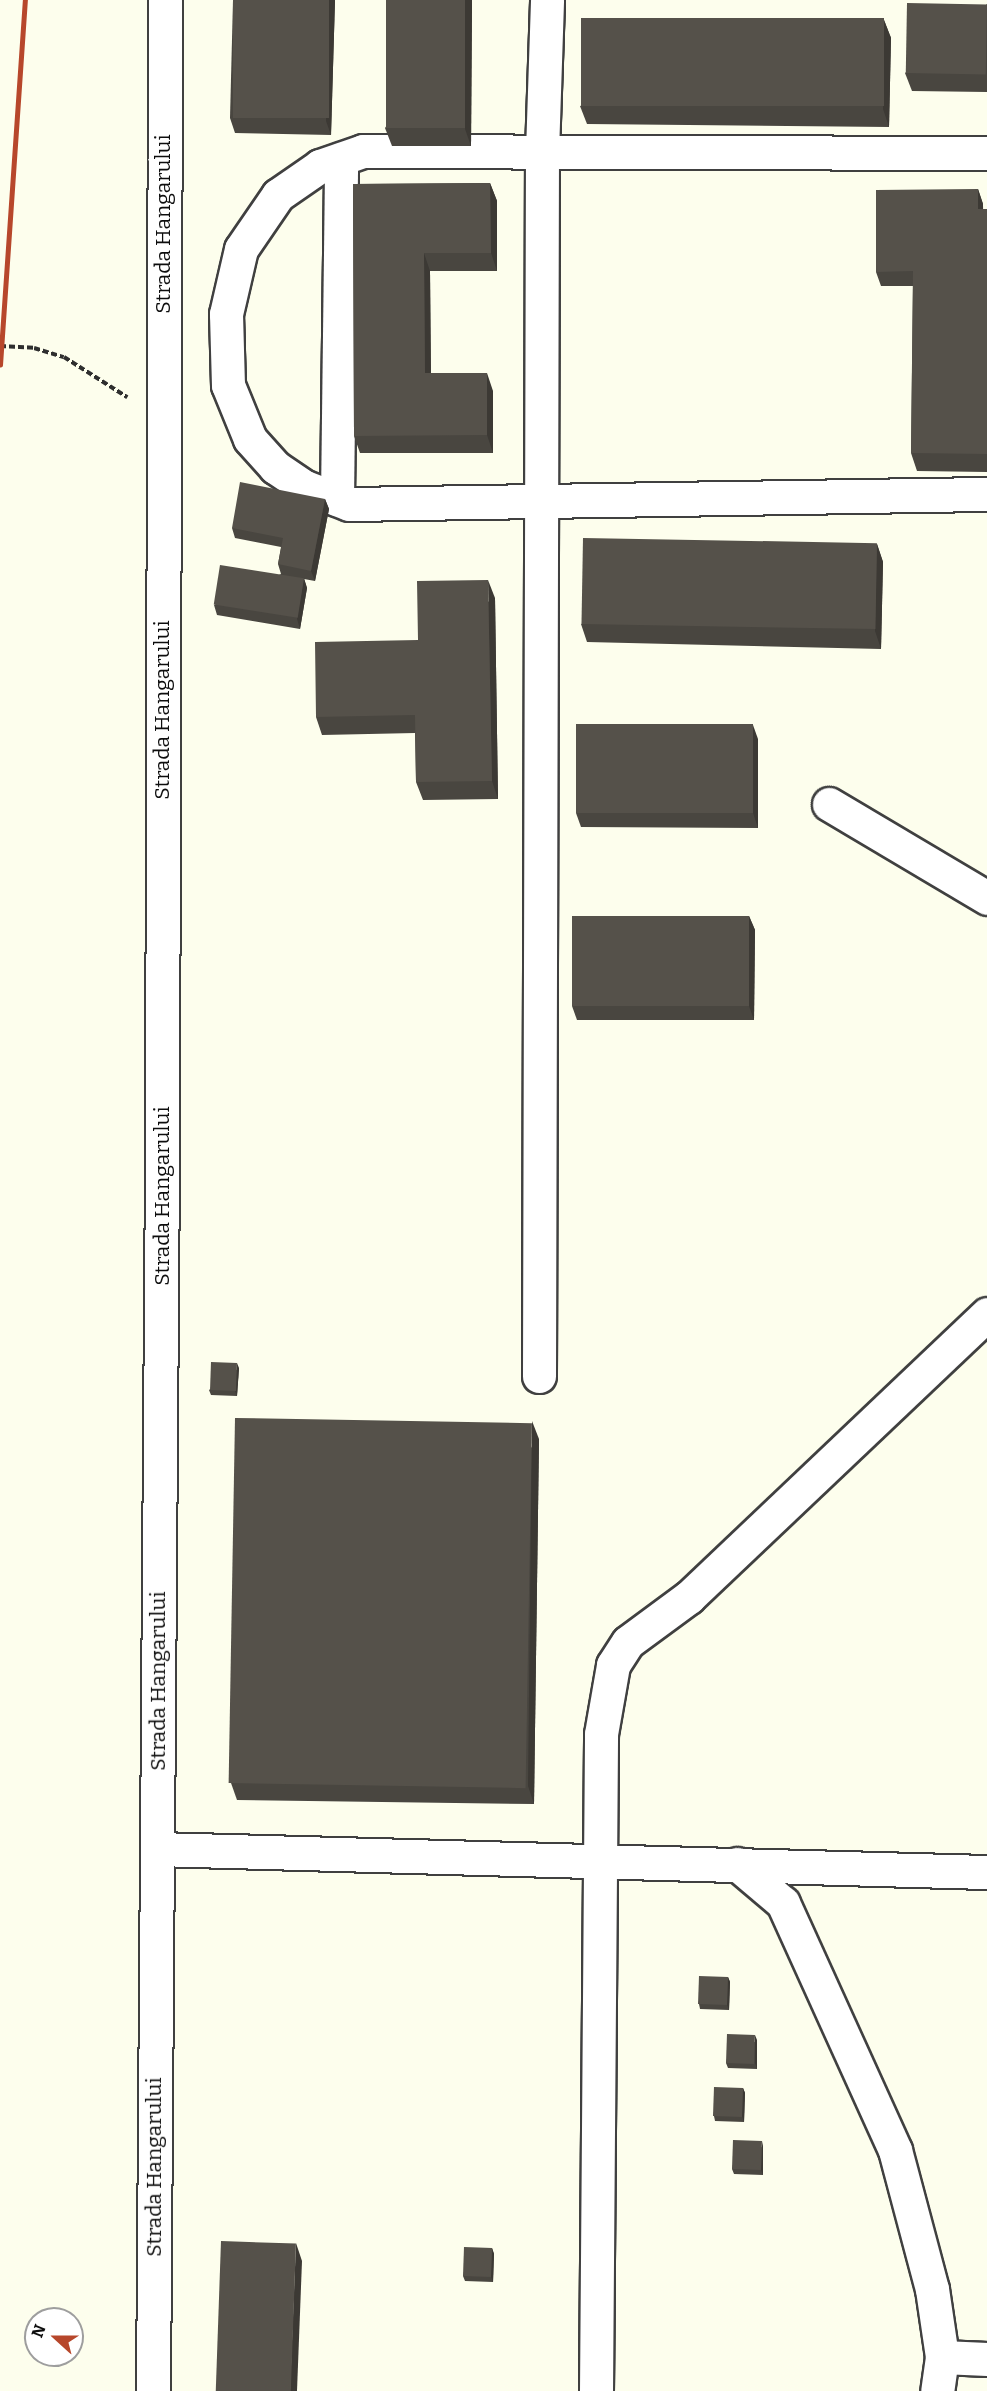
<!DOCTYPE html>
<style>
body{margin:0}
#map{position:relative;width:987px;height:2391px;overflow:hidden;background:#fdfeed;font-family:Bitter,serif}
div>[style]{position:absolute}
.path>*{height:4px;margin-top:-2px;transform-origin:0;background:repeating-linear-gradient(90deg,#2f2f2f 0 6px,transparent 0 9px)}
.roads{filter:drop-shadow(2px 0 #404040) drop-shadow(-2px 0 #404040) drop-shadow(0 2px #404040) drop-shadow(0 -2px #404040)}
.minor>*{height:33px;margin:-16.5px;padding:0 16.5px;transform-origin:16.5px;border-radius:16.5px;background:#fff}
.rail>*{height:4.5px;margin:-2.25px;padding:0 2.25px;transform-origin:2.25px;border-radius:2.25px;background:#b7472b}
.wall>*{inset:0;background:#494640}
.shaded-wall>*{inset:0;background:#3c3934}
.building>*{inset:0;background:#55514a;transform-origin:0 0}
span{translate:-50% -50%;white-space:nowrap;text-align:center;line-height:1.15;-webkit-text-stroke:6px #fff;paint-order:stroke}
.street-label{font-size:21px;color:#0d0d0d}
.north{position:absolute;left:24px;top:2307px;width:60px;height:60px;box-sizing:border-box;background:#fff;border:2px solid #9e9e9e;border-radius:50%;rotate:291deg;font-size:16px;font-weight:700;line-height:24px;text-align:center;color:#0d0d0d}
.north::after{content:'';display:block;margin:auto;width:21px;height:27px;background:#b7472b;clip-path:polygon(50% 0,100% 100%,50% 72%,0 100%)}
</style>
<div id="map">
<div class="path">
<div style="left:0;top:346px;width:34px;rotate:3deg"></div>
<div style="left:34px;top:348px;width:31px;rotate:17deg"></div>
<div style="left:64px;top:357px;width:75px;rotate:32.4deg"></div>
</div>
<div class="roads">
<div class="minor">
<div style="left:987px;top:153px;width:624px;rotate:-179.82deg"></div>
<div style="left:363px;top:151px;width:46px;rotate:160.8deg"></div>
<div style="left:320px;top:166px;width:51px;rotate:145.4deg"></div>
<div style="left:278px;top:195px;width:65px;rotate:124.4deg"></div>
<div style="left:241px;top:249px;width:67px;rotate:103deg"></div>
<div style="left:226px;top:314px;width:71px;rotate:88.4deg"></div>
<div style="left:228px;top:385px;width:58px;rotate:67.8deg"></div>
<div style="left:250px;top:439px;width:38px;rotate:48deg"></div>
<div style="left:275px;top:467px;width:36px;rotate:34deg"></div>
<div style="left:305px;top:487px;width:47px;rotate:21.1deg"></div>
<div style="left:349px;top:504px;width:638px;rotate:-0.9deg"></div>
<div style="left:337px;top:499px;width:340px;rotate:-89.3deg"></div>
<div style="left:829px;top:804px;width:184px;rotate:30.7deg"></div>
<div style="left:539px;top:1376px;width:1224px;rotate:-89.86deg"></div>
<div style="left:542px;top:152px;width:152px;rotate:-88.1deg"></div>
<div style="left:157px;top:1849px;width:830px;rotate:1.59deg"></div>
<div style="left:737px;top:1864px;width:60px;rotate:40.3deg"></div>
<div style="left:783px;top:1903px;width:271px;rotate:65.6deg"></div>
<div style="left:895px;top:2150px;width:144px;rotate:75.1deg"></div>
<div style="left:932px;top:2289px;width:69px;rotate:81.6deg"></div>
<div style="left:942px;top:2357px;width:34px;rotate:98deg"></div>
<div style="left:942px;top:2357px;width:45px;rotate:2.5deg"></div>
<div style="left:153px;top:2391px;width:1239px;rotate:-89.58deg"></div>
<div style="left:162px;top:1152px;width:1152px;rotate:-89.85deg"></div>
<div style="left:596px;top:2391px;width:657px;rotate:-89.56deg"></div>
<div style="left:601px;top:1734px;width:70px;rotate:-80.1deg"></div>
<div style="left:613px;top:1665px;width:27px;rotate:-57deg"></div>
<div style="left:628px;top:1642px;width:76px;rotate:-36.4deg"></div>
<div style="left:689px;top:1597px;width:411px;rotate:-43.5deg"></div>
</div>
</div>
<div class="rail">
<div style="left:0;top:365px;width:366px;rotate:-86.1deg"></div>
</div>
<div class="wall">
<div style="clip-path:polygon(233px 0,335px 0,331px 135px,235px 133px,230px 118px)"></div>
<div style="clip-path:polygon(472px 0,471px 146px,392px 146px,385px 128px)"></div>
<div style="clip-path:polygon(987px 4px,987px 92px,912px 91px,905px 73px)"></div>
<div style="clip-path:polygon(884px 20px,891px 38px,889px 127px,587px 124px,580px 106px)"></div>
<div style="clip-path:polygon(490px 183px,497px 201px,497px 271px,430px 271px,431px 373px,493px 391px,493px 453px,360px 453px,354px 436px,353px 184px)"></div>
<div style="clip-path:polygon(978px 189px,983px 204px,983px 209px,987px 209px,987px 472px,917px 471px,911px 453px,913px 286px,881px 286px,876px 272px)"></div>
<div style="clip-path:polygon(325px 499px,329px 509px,315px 581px,304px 579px,307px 588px,300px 629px,217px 615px,214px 605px,281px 574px,278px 564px,281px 547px,235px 538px,232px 528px)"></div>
<div style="clip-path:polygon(877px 544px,883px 562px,881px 649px,587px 642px,581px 624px)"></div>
<div style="clip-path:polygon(495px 598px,498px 799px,423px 800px,416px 782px,415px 733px,322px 735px,316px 717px,418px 640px)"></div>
<div style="clip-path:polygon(758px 739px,758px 828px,581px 827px,576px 813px)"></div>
<div style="clip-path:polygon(749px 916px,755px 930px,754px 1020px,577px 1020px,572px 1006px)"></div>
<div style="clip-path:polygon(239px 1368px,237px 1396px,211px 1395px,209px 1390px)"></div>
<div style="clip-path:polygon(539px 1439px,534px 1804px,237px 1800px,231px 1783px)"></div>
<div style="clip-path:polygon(728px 1977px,730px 1982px,729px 2010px,700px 2009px,699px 2004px)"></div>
<div style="clip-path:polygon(757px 2040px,757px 2069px,728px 2068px,726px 2063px)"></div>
<div style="clip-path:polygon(743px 2088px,745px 2093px,744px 2122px,715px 2121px,714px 2116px)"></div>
<div style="clip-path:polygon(763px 2146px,763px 2175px,734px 2174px,732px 2169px)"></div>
<div style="clip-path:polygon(492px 2248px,494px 2254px,493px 2282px,465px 2281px,463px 2276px)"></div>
</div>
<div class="shaded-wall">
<div style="clip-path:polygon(329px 0,335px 0,331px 135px,326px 121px)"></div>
<div style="clip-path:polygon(465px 0,472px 0,471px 146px,465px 129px)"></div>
<div style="clip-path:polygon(884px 20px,891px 38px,889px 127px,883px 109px)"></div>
<div style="clip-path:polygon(490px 183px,497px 201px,497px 271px,491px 253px)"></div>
<div style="clip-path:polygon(978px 189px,983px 204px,984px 286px,978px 271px)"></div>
<div style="clip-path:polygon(424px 253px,430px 271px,431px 391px,425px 373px)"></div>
<div style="clip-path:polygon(487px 373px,493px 391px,493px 453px,487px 435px)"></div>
<div style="clip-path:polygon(325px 499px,329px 509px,315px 581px,311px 571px)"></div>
<div style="clip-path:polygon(877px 544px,883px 562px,881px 649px,875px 631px)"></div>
<div style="clip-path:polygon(304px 578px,307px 588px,300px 629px,297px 619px)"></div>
<div style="clip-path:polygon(488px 580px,495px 598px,498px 799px,492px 781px)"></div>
<div style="clip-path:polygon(753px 725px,758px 739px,758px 828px,753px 813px)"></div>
<div style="clip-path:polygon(749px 916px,755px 930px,754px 1020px,749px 1006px)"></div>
<div style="clip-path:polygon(237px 1363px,239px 1368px,237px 1396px,235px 1391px)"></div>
<div style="clip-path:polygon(532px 1421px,539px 1439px,534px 1804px,528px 1786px)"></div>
<div style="clip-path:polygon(728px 1977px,730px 1982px,729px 2010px,727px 2005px)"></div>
<div style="clip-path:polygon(755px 2035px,757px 2040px,757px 2069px,755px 2063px)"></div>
<div style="clip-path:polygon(743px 2088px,745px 2093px,744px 2122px,742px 2116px)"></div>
<div style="clip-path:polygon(762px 2141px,763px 2146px,763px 2175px,761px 2170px)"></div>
<div style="clip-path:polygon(296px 2243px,302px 2261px,297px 2391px,290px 2391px)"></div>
<div style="clip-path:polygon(492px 2248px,494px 2254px,493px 2282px,491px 2277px)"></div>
</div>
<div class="building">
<div style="left:233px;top:0;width:96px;height:118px"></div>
<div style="left:386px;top:0;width:79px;height:128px"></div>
<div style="left:907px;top:3px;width:80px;height:70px;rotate:1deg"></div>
<div style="left:581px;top:18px;width:303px;height:88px"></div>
<div style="clip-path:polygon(490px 183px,491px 253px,424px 253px,425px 373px,487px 373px,487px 435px,354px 436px,353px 184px)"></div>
<div style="clip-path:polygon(978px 189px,978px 209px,977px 209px,977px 268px,913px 268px,913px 271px,876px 272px,876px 190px)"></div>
<div style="clip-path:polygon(977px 209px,987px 209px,987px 454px,911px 453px,913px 268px,977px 268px)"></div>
<div style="clip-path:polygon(240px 482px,325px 499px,311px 571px,278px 564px,283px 538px,232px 528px)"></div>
<div style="left:583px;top:538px;width:294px;height:86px;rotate:1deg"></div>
<div style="left:220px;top:565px;width:85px;height:40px;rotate:9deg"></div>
<div style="clip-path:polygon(488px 580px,492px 781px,416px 782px,415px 715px,316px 717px,315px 642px,418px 640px,417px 581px)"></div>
<div style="left:576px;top:724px;width:177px;height:89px"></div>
<div style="left:572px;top:916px;width:177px;height:90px"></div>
<div style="left:211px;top:1362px;width:26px;height:28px;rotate:2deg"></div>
<div style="left:235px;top:1418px;width:297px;height:365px;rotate:1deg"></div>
<div style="left:699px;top:1976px;width:29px;height:28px;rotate:2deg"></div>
<div style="left:727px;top:2034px;width:28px;height:29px;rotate:2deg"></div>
<div style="left:714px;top:2087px;width:29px;height:29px;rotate:2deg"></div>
<div style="left:733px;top:2140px;width:29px;height:29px;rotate:2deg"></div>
<div style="left:221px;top:2241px;width:75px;height:150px;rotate:2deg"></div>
<div style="left:464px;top:2247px;width:28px;height:29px;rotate:2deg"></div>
</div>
<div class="street-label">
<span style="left:163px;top:224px;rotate:-90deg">Strada Hangarului</span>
<span style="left:162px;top:710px;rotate:-90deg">Strada Hangarului</span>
<span style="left:162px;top:1196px;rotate:-90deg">Strada Hangarului</span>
<span style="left:158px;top:1681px;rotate:-90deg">Strada Hangarului</span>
<span style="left:154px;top:2167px;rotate:-90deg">Strada Hangarului</span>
</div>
<div class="north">N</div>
</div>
